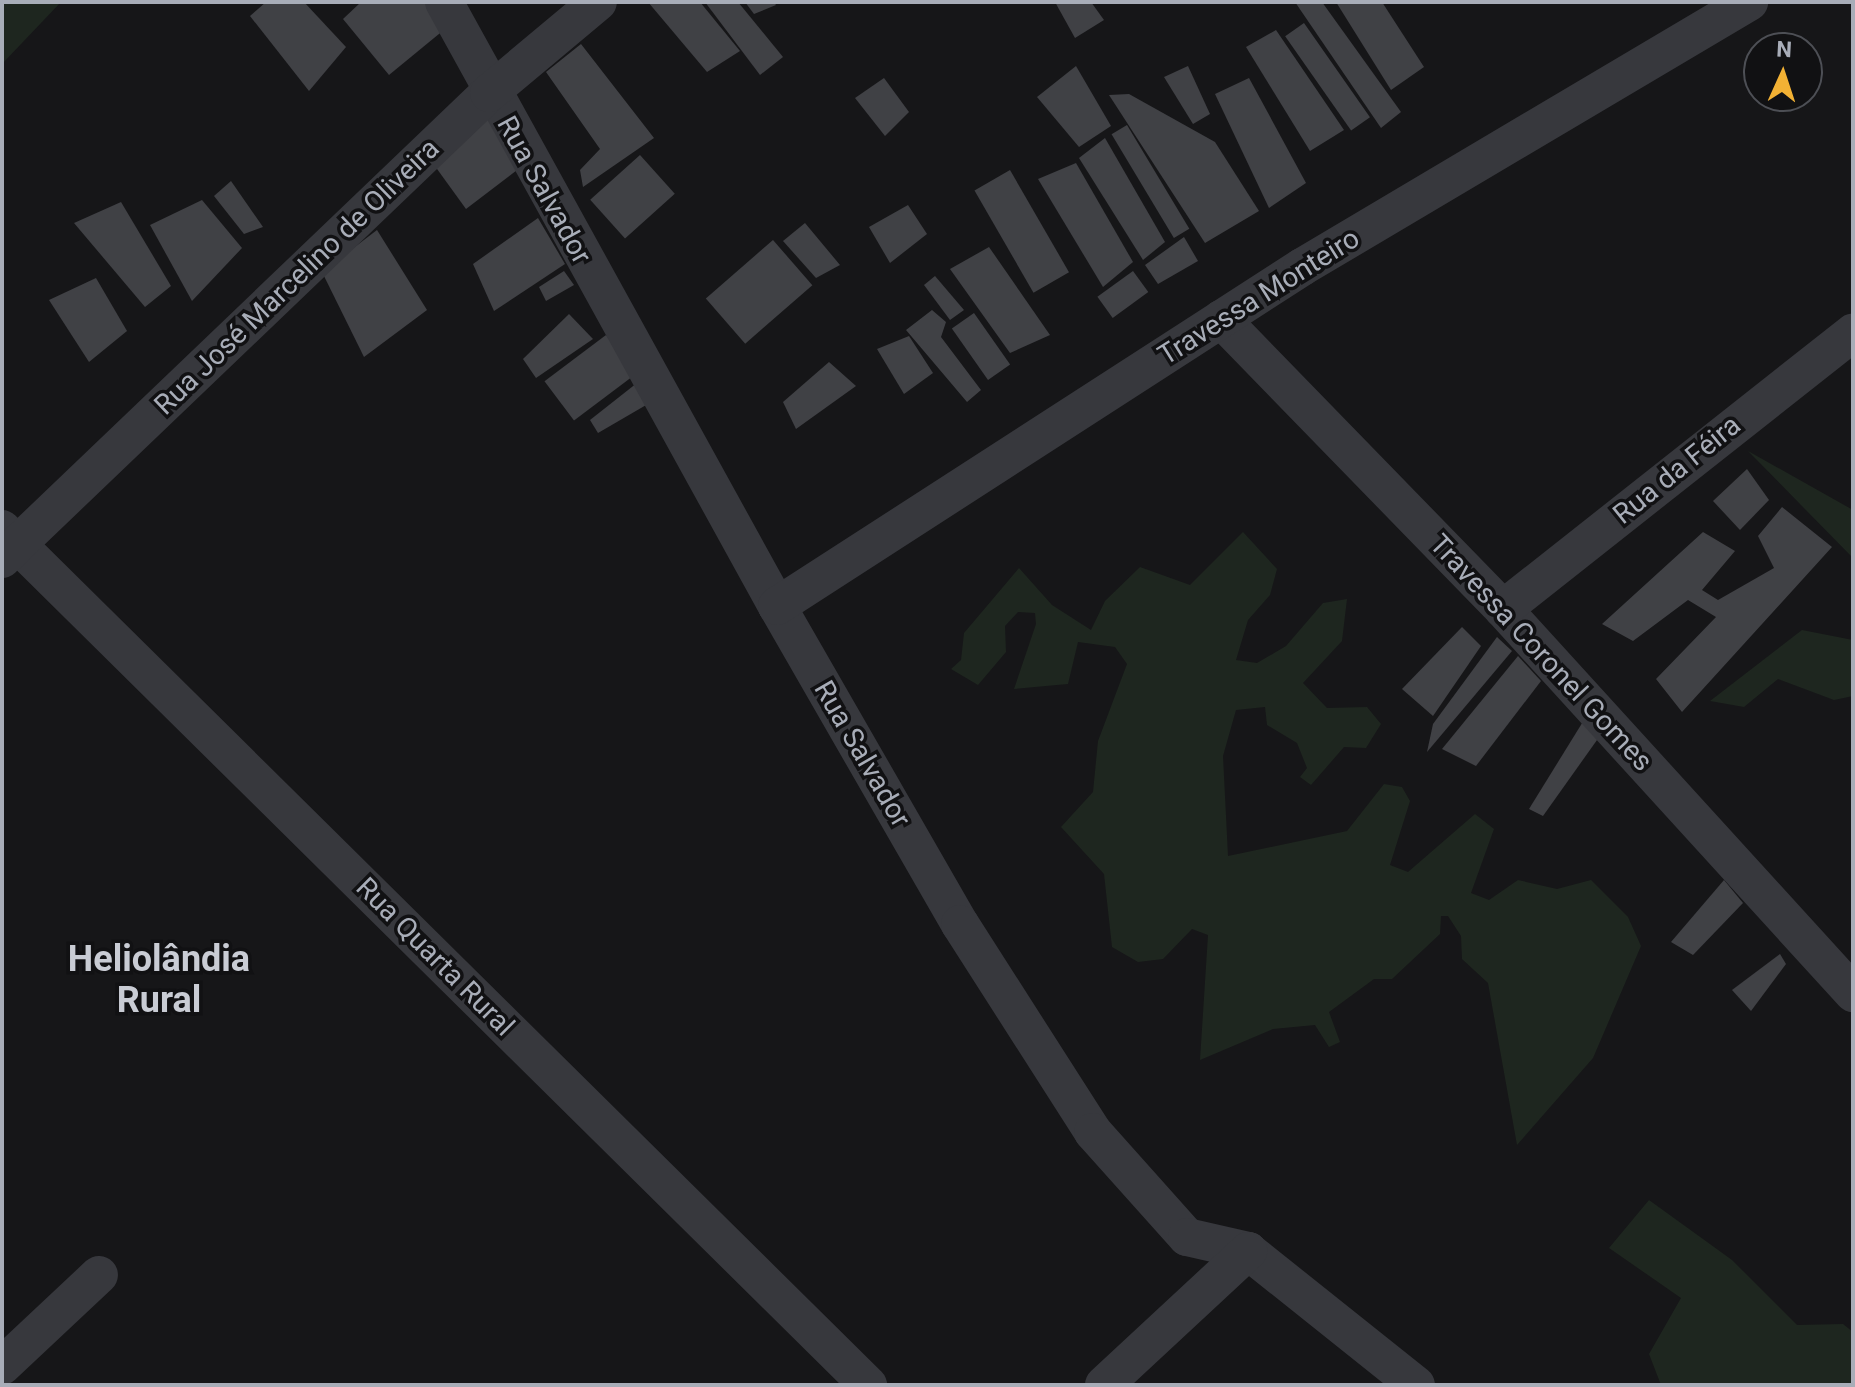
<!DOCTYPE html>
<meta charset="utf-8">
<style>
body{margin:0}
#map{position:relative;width:1855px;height:1387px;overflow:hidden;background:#161618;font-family:Roboto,sans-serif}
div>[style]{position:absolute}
.green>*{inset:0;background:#1e261f}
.building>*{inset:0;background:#404145;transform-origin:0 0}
.minor>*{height:38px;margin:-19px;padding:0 19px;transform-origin:19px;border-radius:19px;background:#37383d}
span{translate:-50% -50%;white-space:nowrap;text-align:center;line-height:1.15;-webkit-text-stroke:7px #111113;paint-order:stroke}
.street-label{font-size:28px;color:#a8adb8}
.district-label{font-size:36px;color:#c9ccd4;font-weight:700}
.frame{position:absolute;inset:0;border:4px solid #a8adb8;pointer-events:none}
.north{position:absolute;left:1743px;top:32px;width:80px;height:80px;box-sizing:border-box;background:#111113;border:2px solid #4d4f55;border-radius:50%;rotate:3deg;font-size:22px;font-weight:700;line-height:32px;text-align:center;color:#a8adb8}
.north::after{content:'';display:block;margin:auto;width:28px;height:36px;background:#f2b134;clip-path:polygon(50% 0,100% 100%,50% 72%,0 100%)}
</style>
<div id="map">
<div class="green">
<div style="clip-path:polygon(2px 2px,61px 2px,2px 64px)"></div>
<div style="clip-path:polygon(1748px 451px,1853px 510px,1853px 563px,1851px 556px)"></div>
<div style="clip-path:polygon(1243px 532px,1277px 569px,1270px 595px,1248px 620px,1236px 660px,1257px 663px,1286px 646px,1323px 603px,1347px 599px,1342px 641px,1303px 683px,1327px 708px,1367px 707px,1381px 724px,1366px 748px,1344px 747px,1311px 785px,1300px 777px,1307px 768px,1297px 743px,1267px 725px,1265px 707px,1236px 710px,1223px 756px,1228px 856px,1347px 831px,1384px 784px,1402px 787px,1410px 801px,1390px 865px,1408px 872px,1475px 814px,1494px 829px,1471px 893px,1489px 900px,1518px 880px,1557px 889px,1591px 880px,1628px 917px,1641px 946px,1593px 1058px,1517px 1145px,1488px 983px,1462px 959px,1461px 936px,1448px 916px,1441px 916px,1440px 934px,1392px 979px,1374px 979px,1329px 1012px,1340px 1042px,1329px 1047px,1315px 1025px,1273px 1029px,1200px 1060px,1208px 935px,1192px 929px,1163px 959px,1138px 962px,1112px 947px,1104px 874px,1061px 827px,1093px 792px,1098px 741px,1127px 664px,1115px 647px,1078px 642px,1068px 684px,1014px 689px,1036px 624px,1035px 613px,1018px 612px,1005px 626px,1006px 652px,978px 685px,951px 669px,961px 660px,964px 633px,1019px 568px,1052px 605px,1091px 630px,1105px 601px,1140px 567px,1190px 585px)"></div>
<div style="clip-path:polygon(1802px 630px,1853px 640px,1853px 696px,1834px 700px,1778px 679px,1744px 707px,1710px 701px)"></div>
<div style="clip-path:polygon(1649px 1200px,1732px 1260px,1797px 1325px,1843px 1324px,1853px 1332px,1853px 1385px,1661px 1385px,1649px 1354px,1681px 1298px,1609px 1248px)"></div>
</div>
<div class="building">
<div style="clip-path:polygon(266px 2px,304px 2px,346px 47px,309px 91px,250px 16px)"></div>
<div style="clip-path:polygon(361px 2px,428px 2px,445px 29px,389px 75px,343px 19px)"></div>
<div style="clip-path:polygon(648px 2px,700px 2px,740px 51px,707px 72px)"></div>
<div style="clip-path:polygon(705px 2px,738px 2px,783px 57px,760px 75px)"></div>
<div style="clip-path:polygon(745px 2px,774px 2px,776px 5px,754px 14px)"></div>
<div style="clip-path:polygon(1055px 2px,1091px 2px,1104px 20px,1075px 38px)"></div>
<div style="clip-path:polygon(1295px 2px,1322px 2px,1401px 112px,1381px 128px)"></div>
<div style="clip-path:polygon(1336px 2px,1382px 2px,1424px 67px,1391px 90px)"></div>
<div style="left:1304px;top:23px;width:115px;height:23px;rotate:55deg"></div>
<div style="clip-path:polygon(1276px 30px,1344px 130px,1310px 151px,1246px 47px)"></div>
<div style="clip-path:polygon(581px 44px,654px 138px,583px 187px,580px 170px,600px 149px,546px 72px)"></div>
<div style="clip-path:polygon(1076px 66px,1111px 126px,1079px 147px,1037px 97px)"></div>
<div style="clip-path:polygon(1188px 66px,1210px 114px,1193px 124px,1164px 77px)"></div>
<div style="clip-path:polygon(884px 78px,909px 112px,885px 136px,855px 98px)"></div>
<div style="clip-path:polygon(1249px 78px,1306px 183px,1269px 208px,1215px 94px)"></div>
<div style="clip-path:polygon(1129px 94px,1215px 142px,1259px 211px,1205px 243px,1109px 95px)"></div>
<div style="clip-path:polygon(485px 114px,521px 167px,466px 209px,432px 162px)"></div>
<div style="left:1127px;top:125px;width:121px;height:18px;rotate:59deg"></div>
<div style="clip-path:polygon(1105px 138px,1165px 242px,1143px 260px,1079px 158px)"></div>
<div style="left:640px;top:155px;width:52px;height:67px;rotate:48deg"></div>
<div style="clip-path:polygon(1076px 163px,1133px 262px,1103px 287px,1038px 179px)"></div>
<div style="left:1010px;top:170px;width:118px;height:41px;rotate:60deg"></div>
<div style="clip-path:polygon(231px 181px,263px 227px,244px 234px,214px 196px)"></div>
<div style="clip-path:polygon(202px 200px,242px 248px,192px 301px,150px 225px)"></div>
<div style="clip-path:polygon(121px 202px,171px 286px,145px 307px,74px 223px)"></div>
<div style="clip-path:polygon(908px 205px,927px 234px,890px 263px,869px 227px)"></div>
<div style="clip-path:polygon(538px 218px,565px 264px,494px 311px,473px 264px)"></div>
<div style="clip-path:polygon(805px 223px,840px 265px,816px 278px,783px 241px)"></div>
<div style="clip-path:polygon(377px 230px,427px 310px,364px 357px,322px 272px)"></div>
<div style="clip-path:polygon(1184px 237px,1198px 261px,1158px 284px,1145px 265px)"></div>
<div style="left:773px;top:240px;width:60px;height:89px;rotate:49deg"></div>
<div style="clip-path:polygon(989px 247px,1050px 335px,1010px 353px,950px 269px)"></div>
<div style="clip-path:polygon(564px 271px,574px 285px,546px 301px,539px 287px)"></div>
<div style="left:1133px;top:271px;width:26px;height:44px;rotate:54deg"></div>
<div style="clip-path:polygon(935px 276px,964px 310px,950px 320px,924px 285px)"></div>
<div style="clip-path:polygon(96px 278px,127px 331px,89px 362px,49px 300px)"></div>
<div style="clip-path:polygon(932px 310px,946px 322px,941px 337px,981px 390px,967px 402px,906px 330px)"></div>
<div style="left:974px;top:313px;width:63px;height:27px;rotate:55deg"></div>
<div style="clip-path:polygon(569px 314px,593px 339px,536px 378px,523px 359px)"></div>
<div style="left:606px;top:335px;width:49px;height:77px;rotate:53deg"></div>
<div style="clip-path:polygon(909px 336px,933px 373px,904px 394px,877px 349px)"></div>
<div style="clip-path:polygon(829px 362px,856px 386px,796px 429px,783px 402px)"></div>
<div style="clip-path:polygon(642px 379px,653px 401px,598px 433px,590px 420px)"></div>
<div style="clip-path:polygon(1747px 469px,1769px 500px,1740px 530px,1713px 501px)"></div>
<div style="clip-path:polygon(1782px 507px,1832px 547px,1682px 712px,1656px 679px,1716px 617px,1688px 600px,1633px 641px,1602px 624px,1703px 532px,1735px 551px,1702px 590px,1718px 600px,1774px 568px,1758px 536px)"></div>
<div style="clip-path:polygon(1462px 627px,1481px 646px,1433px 716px,1402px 689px)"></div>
<div style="clip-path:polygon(1497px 637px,1512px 651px,1427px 752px,1433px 724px)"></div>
<div style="clip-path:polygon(1518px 656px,1541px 681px,1476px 766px,1442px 749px)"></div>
<div style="clip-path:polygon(1584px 720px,1602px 733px,1543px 816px,1529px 809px)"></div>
<div style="clip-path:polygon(1724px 880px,1743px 903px,1693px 955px,1671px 942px)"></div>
<div style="clip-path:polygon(1780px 954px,1786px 964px,1751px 1011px,1732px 990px)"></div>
</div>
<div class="minor">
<div style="left:444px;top:2px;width:690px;rotate:61.13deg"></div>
<div style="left:777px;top:606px;width:367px;rotate:60.1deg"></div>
<div style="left:960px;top:924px;width:247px;rotate:57.4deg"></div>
<div style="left:1093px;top:1132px;width:141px;rotate:48.2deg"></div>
<div style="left:1187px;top:1237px;width:63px;rotate:12.9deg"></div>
<div style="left:1248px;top:1251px;width:215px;rotate:38.6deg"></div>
<div style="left:1221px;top:319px;width:405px;rotate:45.8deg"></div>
<div style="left:1503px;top:609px;width:520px;rotate:47.65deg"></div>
<div style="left:2px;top:529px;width:1218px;rotate:44.67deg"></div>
<div style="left:2px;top:559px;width:674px;rotate:-43.74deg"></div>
<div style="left:489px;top:93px;width:142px;rotate:-39.9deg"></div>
<div style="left:777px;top:606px;width:625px;rotate:-32.85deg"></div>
<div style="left:1302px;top:267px;width:520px;rotate:-30.66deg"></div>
<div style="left:1503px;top:609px;width:446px;rotate:-38.3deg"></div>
<div style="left:2px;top:1366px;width:133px;rotate:-43.2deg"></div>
<div style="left:1104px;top:1385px;width:197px;rotate:-42.9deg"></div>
</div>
<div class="street-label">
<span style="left:544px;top:190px;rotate:61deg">Rua Salvador</span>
<span style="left:297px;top:277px;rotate:-44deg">Rua José Marcelino de Oliveira</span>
<span style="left:1259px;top:297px;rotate:-32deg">Travessa Monteiro</span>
<span style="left:1677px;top:470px;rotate:-39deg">Rua da Féira</span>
<span style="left:1541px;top:653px;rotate:47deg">Travessa Coronel Gomes</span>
<span style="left:862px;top:754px;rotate:60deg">Rua Salvador</span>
<span style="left:435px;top:957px;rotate:45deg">Rua Quarta Rural</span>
</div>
<div class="district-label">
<span style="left:159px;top:980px">Heliolândia<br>Rural</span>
</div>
<div class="frame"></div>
<div class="north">N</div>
</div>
